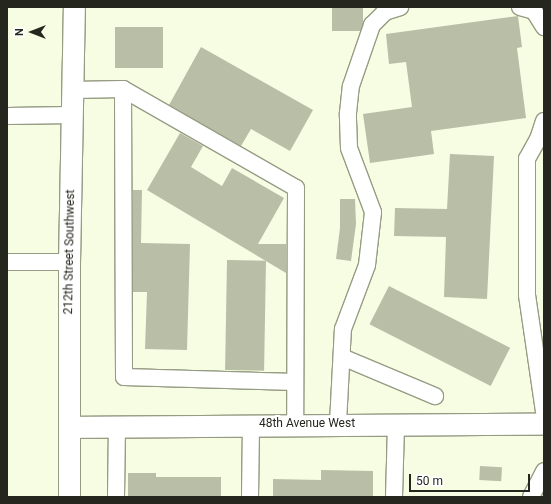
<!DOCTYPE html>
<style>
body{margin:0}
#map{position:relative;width:551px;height:504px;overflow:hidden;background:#f7fde3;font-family:Roboto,sans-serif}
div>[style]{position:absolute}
.building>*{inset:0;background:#b8bfa6;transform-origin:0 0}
.roads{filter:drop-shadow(1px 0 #969c84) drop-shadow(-1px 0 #969c84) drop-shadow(0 1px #969c84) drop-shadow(0 -1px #969c84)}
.minor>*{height:16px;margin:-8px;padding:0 8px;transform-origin:8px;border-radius:8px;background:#fff}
.major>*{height:21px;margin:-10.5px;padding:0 10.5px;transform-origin:10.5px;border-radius:10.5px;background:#fff}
span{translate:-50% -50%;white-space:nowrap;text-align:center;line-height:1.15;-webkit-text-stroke:4px #fff;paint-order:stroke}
.street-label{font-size:12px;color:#25271e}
.frame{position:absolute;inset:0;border:8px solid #25271e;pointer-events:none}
.north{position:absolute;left:12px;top:12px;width:40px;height:40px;-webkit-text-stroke:3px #fff;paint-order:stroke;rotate:270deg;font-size:11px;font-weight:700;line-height:16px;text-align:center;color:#25271e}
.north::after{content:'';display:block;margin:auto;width:14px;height:18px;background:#25271e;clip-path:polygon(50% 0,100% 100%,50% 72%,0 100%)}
.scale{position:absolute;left:409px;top:474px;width:121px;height:18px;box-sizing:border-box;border:2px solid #25271e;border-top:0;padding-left:5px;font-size:12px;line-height:14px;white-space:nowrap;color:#25271e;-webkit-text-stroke:3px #fff;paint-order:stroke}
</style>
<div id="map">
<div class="building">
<div style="left:332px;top:7px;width:31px;height:24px"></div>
<div style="clip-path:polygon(518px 16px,522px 47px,517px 48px,526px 118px,431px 131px,434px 154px,370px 163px,363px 114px,412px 107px,406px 62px,389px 64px,386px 34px)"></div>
<div style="left:115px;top:27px;width:48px;height:41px"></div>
<div style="clip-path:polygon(201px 47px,313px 110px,290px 151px,251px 129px,241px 146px,169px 105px)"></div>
<div style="clip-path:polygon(180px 133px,203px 146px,191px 167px,222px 186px,232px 168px,284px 198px,258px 244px,286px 244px,286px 273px,147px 190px)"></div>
<div style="clip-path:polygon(450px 154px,494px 156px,487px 299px,444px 297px,446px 237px,394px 236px,395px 208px,447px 209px)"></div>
<div style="clip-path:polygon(133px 190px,142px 190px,141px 243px,190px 244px,187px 350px,145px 349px,147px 292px,133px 292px)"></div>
<div style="clip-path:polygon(340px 199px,355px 199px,356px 224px,351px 261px,336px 259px,340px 228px)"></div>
<div style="left:227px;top:260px;width:39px;height:110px;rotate:1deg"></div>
<div style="left:389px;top:286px;width:136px;height:43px;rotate:27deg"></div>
<div style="left:480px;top:466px;width:22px;height:14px;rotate:3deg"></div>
<div style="clip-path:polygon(321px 470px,373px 471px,373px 497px,273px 497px,273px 479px,321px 480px)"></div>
<div style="clip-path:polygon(128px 473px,156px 473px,156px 477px,221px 477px,221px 497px,128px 497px)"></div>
</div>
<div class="roads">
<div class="minor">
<div style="left:520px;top:7px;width:15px;rotate:16deg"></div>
<div style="left:534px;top:11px;width:19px;rotate:58deg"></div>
<div style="left:123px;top:89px;width:288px;rotate:89.8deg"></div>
<div style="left:124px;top:377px;width:171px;rotate:1.7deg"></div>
<div style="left:73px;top:90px;width:50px;rotate:-1.1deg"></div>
<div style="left:123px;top:89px;width:199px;rotate:29.8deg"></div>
<div style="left:296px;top:188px;width:236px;rotate:90.2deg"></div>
<div style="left:7px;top:116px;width:65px;rotate:-0.9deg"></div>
<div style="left:544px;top:121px;width:19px;rotate:108deg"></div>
<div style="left:538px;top:139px;width:23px;rotate:119deg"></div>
<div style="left:527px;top:159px;width:136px;rotate:90deg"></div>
<div style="left:527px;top:295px;width:118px;rotate:81.7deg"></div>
<div style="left:7px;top:262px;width:62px"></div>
<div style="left:342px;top:357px;width:101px;rotate:22.8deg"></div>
<div style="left:338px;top:423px;width:94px;rotate:-87deg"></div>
<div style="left:343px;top:329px;width:68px;rotate:-69.4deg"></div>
<div style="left:367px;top:265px;width:53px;rotate:-83.5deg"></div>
<div style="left:373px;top:212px;width:68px;rotate:-110.6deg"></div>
<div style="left:349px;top:148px;width:35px;rotate:-92deg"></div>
<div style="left:348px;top:113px;width:27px;rotate:-84deg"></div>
<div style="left:351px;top:86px;width:65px;rotate:-71deg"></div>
<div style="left:372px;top:25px;width:18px;rotate:-45deg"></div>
<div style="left:385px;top:12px;width:16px;rotate:-18deg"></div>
<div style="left:116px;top:497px;width:71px;rotate:-89.2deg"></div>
<div style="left:250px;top:497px;width:73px;rotate:-89.2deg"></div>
<div style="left:394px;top:497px;width:73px;rotate:-88.4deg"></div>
<div style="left:531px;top:497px;width:29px;rotate:-63deg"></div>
</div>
<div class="major">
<div style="left:70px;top:427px;width:474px;rotate:-0.4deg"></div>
<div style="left:69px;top:497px;width:235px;rotate:-90deg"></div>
<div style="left:69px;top:262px;width:255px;rotate:-88.9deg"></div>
</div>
</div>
<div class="street-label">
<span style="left:70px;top:252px;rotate:-89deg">212th Street Southwest</span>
<span style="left:307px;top:424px">48th Avenue West</span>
</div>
<div class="frame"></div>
<div class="north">N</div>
<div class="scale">50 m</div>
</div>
